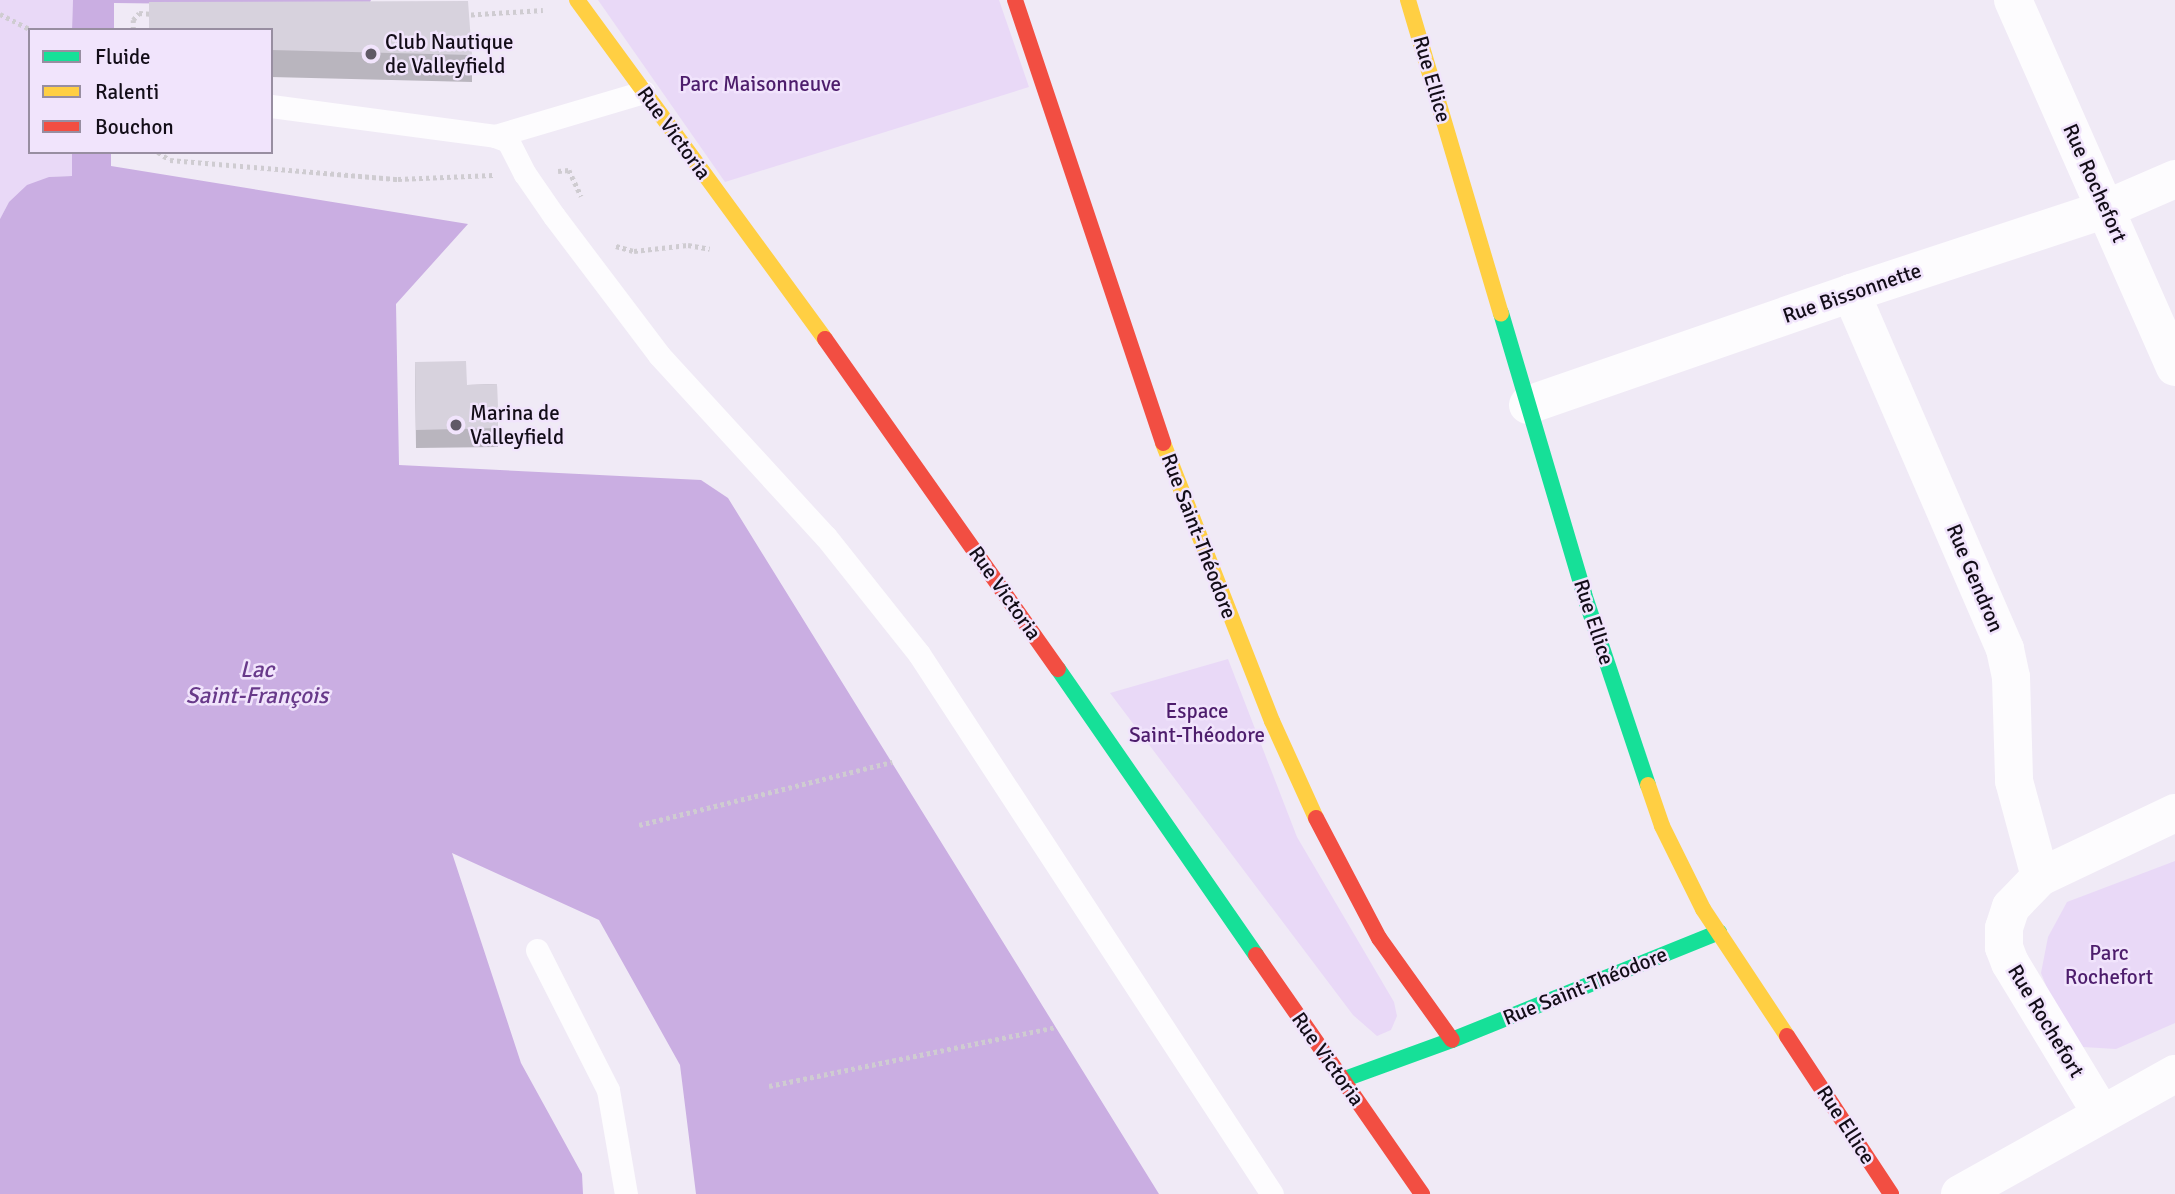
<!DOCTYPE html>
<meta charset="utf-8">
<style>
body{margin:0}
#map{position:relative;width:2175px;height:1194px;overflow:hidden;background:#f0eaf6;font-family:Signika,sans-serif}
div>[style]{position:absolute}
.green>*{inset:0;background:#e9d9f7}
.water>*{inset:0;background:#caaee2}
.path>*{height:4.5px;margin-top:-2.25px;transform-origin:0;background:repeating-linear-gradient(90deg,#cfccd1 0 3.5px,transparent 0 7px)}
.lane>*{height:23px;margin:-11.5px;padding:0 11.5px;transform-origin:11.5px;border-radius:11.5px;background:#fdfcfe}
.street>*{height:38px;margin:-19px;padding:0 19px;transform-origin:19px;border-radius:19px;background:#fdfcfe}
.fast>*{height:16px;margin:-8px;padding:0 8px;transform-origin:8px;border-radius:8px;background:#16e098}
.slow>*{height:16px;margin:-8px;padding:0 8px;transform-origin:8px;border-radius:8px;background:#ffcf43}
.jam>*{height:16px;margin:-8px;padding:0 8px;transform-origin:8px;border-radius:8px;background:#f24e42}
.wall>*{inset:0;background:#b9b5be}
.building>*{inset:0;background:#d7d2dd}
.dots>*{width:19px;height:19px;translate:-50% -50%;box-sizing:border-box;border:4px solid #f1e4fc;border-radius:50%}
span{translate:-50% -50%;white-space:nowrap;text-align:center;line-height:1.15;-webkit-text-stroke:5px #f1e4fc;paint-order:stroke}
.poi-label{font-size:21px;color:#130d18}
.left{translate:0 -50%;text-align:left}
.street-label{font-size:21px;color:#130d18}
.park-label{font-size:21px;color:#4d1d6c}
.water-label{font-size:23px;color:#68398a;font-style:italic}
.legend{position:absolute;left:28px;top:28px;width:245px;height:126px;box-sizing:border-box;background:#f1e4fc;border:2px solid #988ea1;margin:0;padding:9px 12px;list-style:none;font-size:21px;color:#130d18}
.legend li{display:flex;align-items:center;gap:14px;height:35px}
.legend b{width:35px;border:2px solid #988ea1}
</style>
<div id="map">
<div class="green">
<div style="clip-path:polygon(0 0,73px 0,72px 30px,30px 30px,30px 152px,72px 152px,72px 176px,49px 177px,9px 202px,0 219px)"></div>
<div style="clip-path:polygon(598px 0,999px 0,1029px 87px,725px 182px)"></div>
<div style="clip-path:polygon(1228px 659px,1297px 837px,1394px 1002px,1397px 1016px,1391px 1030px,1377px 1036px,1353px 1015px,1110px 693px)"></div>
<div style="clip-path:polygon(2175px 861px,2175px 1023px,2116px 1049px,2083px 1047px,2062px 1025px,2041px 973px,2048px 937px,2067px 902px)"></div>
</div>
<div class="water">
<div style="clip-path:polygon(73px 0,371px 0,368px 6px,114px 3px,114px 30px,72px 30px)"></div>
<div style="clip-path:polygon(72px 152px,111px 152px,111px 166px,468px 224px,396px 304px,399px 465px,701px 480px,728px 498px,1159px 1194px,696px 1194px,680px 1065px,599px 920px,452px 853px,521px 1063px,582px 1174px,583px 1194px,0 1194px,0 219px,9px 202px,27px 185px,49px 177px,72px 176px)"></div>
</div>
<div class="path">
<div style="left:0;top:14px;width:36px;rotate:27deg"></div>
<div style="left:464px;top:15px;width:79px;rotate:-3.6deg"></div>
<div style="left:133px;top:30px;width:10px;rotate:-90deg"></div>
<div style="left:133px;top:20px;width:9px;rotate:-49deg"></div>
<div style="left:139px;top:13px;width:15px;rotate:4deg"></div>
<div style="left:158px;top:152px;width:14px;rotate:34deg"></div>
<div style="left:170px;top:160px;width:229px;rotate:4.8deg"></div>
<div style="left:398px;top:179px;width:95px;rotate:-2.4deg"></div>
<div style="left:558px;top:171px;width:11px;rotate:-5deg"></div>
<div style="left:569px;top:170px;width:29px;rotate:65deg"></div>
<div style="left:616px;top:246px;width:19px;rotate:16deg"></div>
<div style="left:634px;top:251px;width:54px;rotate:-6.3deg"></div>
<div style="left:688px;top:245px;width:22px;rotate:10deg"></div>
<div style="left:639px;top:825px;width:261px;rotate:-14deg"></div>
<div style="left:769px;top:1086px;width:293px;rotate:-11.6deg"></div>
</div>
<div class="lane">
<div style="left:271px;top:106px;width:226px;rotate:7.6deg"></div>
<div style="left:495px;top:136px;width:14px;rotate:21deg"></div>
<div style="left:508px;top:141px;width:37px;rotate:63deg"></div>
<div style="left:525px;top:174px;width:51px;rotate:55.4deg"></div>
<div style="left:554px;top:216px;width:174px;rotate:52.9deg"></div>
<div style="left:659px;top:355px;width:247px;rotate:47.5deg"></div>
<div style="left:826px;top:537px;width:149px;rotate:51.5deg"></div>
<div style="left:919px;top:654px;width:645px;rotate:56.83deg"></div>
<div style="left:495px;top:136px;width:155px;rotate:-16.5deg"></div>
<div style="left:537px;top:950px;width:157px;rotate:63.1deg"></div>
<div style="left:608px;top:1090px;width:106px;rotate:80.2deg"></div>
</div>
<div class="street">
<div style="left:2013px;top:0;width:401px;rotate:66.2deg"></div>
<div style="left:1851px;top:293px;width:388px;rotate:66.6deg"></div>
<div style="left:2005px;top:649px;width:29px;rotate:78deg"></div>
<div style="left:2011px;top:677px;width:104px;rotate:88.3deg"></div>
<div style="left:2014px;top:781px;width:99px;rotate:74.8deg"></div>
<div style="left:1528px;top:405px;width:342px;rotate:-19.1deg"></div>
<div style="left:1851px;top:293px;width:268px;rotate:-18.2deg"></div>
<div style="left:2106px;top:209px;width:75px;rotate:-23.5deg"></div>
<div style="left:2101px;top:1113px;width:175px;rotate:-121.2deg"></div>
<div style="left:2010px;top:963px;width:17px;rotate:-111deg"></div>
<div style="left:2004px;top:947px;width:19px;rotate:-90deg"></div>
<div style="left:2004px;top:928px;width:22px;rotate:-72deg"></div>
<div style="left:2011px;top:907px;width:42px;rotate:-46deg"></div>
<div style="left:2040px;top:877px;width:149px;rotate:-25.4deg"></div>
<div style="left:1960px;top:1194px;width:246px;rotate:-29.2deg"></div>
</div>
<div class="fast">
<div style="left:1501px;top:313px;width:293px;rotate:73.5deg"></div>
<div style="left:1584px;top:594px;width:201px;rotate:71.5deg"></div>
<div style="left:1058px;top:669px;width:348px;rotate:55.3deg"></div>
<div style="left:1342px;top:1080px;width:117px;rotate:-20deg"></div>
<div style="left:1452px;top:1040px;width:288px;rotate:-22deg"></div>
</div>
<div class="slow">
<div style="left:577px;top:0;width:420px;rotate:53.8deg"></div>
<div style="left:1408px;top:0;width:327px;rotate:73.5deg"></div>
<div style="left:1163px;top:443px;width:299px;rotate:68.6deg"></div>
<div style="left:1272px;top:721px;width:107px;rotate:65.6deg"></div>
<div style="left:1648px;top:785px;width:43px;rotate:71.1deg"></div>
<div style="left:1662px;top:826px;width:93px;rotate:63.7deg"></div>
<div style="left:1703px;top:909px;width:152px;rotate:56.5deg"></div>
</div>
<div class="jam">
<div style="left:1015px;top:0;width:467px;rotate:71.5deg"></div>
<div style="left:825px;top:339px;width:404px;rotate:54.8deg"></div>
<div style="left:1316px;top:818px;width:136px;rotate:62.3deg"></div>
<div style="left:1379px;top:938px;width:125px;rotate:54.4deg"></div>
<div style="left:1256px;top:955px;width:291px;rotate:55.2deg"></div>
<div style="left:1787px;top:1036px;width:189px;rotate:56.6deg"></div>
</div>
<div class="wall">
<div style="clip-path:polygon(271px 30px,472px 55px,472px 82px,271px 77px)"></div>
<div style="clip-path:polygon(415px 362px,467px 385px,497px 384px,498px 447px,416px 448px)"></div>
</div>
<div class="building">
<div style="clip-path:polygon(468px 1px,472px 55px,271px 50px,271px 30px,149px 30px,149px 2px)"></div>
<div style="clip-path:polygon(466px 361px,467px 385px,497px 384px,498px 428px,416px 430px,415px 362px)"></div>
</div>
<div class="dots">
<div style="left:371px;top:54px;background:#605a66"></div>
<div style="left:456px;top:425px;background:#605a66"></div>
</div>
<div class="poi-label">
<span class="left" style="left:385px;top:54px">Club Nautique<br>de Valleyfield</span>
<span class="left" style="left:470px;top:425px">Marina de<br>Valleyfield</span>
</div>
<div class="street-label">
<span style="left:1432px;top:79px;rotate:74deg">Rue Ellice</span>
<span style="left:674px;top:133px;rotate:54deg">Rue Victoria</span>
<span style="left:2095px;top:183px;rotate:66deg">Rue Rochefort</span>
<span style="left:1852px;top:293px;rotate:-19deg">Rue Bissonnette</span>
<span style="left:1199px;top:536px;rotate:69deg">Rue Saint-Théodore</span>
<span style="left:1975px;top:578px;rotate:67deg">Rue Gendron</span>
<span style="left:1005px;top:593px;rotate:55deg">Rue Victoria</span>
<span style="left:1594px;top:622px;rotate:72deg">Rue Ellice</span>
<span style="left:1585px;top:986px;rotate:-22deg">Rue Saint-Théodore</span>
<span style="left:2046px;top:1021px;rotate:59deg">Rue Rochefort</span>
<span style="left:1328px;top:1059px;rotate:55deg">Rue Victoria</span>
<span style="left:1846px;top:1125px;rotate:57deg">Rue Ellice</span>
</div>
<div class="park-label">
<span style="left:760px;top:84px">Parc Maisonneuve</span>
<span style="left:1197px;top:723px">Espace<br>Saint-Théodore</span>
<span style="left:2109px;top:965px">Parc<br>Rochefort</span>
</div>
<div class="water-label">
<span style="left:257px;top:683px">Lac<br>Saint-François</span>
</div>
<ul class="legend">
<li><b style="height:9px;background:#16e098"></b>Fluide</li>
<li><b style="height:9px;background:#ffcf43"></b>Ralenti</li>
<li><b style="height:9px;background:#f24e42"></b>Bouchon</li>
</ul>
</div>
